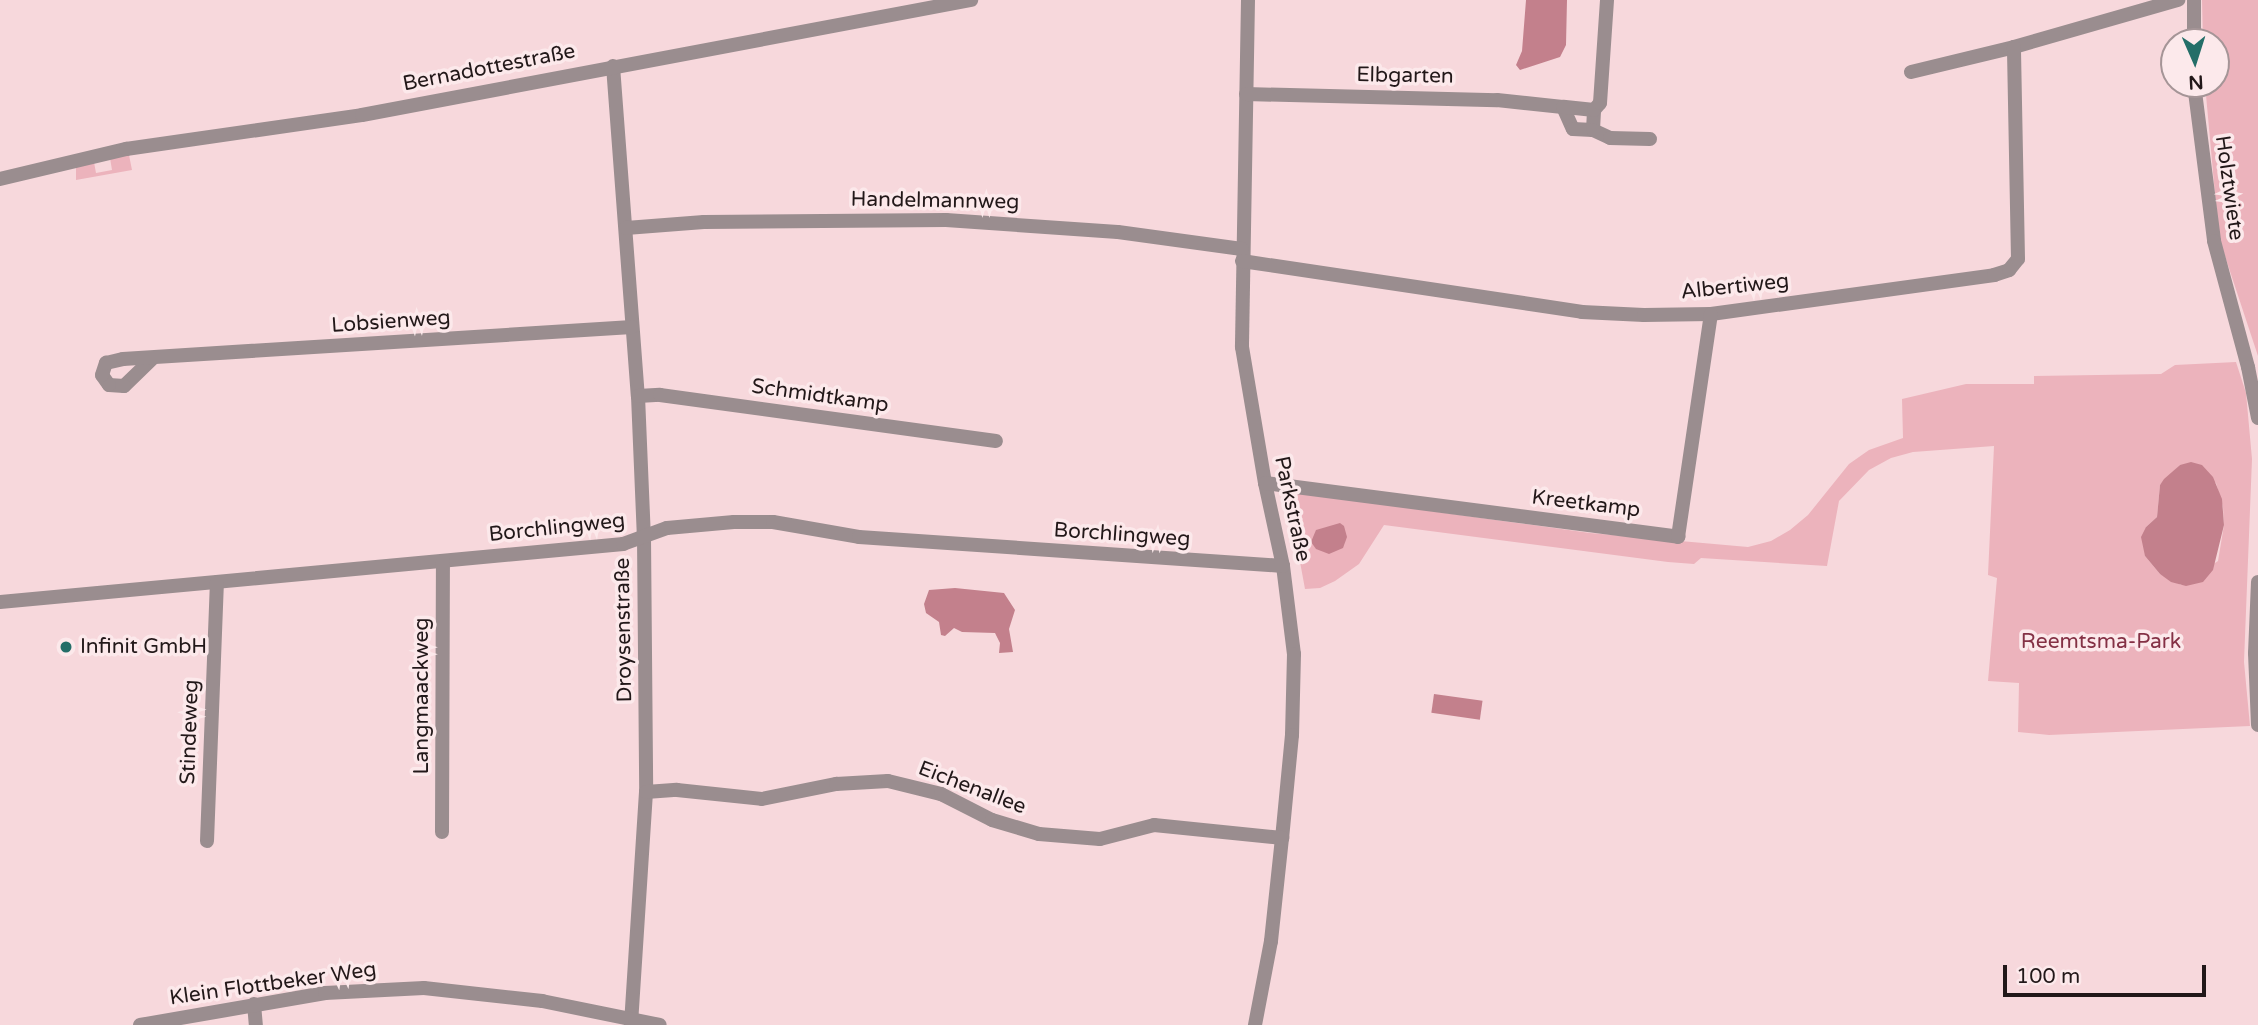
<!DOCTYPE html>
<meta charset="utf-8">
<style>
body{margin:0}
#map{position:relative;width:2258px;height:1025px;overflow:hidden;background:#f7d8dc;font-family:"Varela Round",sans-serif}
div>[style]{position:absolute}
.green>*{inset:0;background:#ecb3bc}
.water>*{inset:0;background:#c3808c;transform-origin:0 0}
.minor>*{height:14px;margin:-7px;padding:0 7px;transform-origin:7px;border-radius:7px;background:#9a8d8f}
.dots>*{width:19px;height:19px;translate:-50% -50%;box-sizing:border-box;border:4px solid #fce9eb;border-radius:50%}
span{translate:-50% -50%;white-space:nowrap;text-align:center;line-height:1.15;-webkit-text-stroke:7px #fce9eb;paint-order:stroke}
.street-label{font-size:21px;color:#221819}
.park-label{font-size:21px;color:#843145}
.poi-label{font-size:21px;color:#221819}
.left{translate:0 -50%;text-align:left}
.north{position:absolute;left:2160px;top:28px;width:70px;height:70px;box-sizing:border-box;background:#fce9eb;border:2px solid #a59597;border-radius:50%;rotate:177deg;font-size:19px;font-weight:700;line-height:28px;text-align:center;color:#221819}
.north::after{content:'';display:block;margin:auto;width:24px;height:32px;background:#246e68;clip-path:polygon(50% 0,100% 100%,50% 72%,0 100%)}
.scale{position:absolute;left:2003px;top:965px;width:203px;height:32px;box-sizing:border-box;border:4px solid #221819;border-top:0;padding-left:9px;font-size:21px;line-height:24px;white-space:nowrap;color:#221819;-webkit-text-stroke:5px #fce9eb;paint-order:stroke}
</style>
<div id="map">
<div class="green">
<div style="clip-path:polygon(2202px 0,2258px 0,2258px 356px,2219px 238px,2205px 84px,2216px 84px,2216px 42px,2203px 42px)"></div>
<div style="clip-path:polygon(129px 155px,132px 170px,76px 180px,76px 166px,94px 162px,96px 173px,112px 170px,110px 158px)"></div>
<div style="clip-path:polygon(evenodd,2236px 362px,2246px 393px,2252px 459px,2244px 662px,2250px 726px,2049px 735px,2018px 732px,2019px 683px,1988px 681px,1997px 578px,1988px 575px,1994px 446px,1913px 452px,1891px 458px,1869px 470px,1839px 501px,1827px 566px,1701px 558px,1694px 564px,1668px 562px,1384px 525px,1359px 564px,1335px 581px,1320px 588px,1305px 589px,1287px 491px,1590px 533px,1748px 547px,1771px 541px,1790px 530px,1808px 515px,1849px 464px,1869px 450px,1903px 438px,1902px 399px,1966px 384px,2034px 384px,2034px 376px,2161px 374px,2175px 365px,2236px 362px,2180px 465px,2216px 483px,2223px 507px,2224px 525px,2218px 561px,2181px 585px,2160px 574px,2145px 556px,2146px 527px,2157px 517px,2160px 485px,2180px 465px)"></div>
</div>
<div class="water">
<div style="clip-path:polygon(1526px 0,1567px 0,1566px 45px,1560px 57px,1520px 70px,1516px 65px,1522px 51px)"></div>
<div style="clip-path:polygon(2191px 462px,2202px 465px,2213px 477px,2222px 499px,2224px 525px,2213px 570px,2203px 582px,2186px 586px,2171px 582px,2160px 574px,2145px 556px,2141px 537px,2146px 527px,2157px 517px,2160px 485px,2164px 479px,2180px 465px)"></div>
<div style="clip-path:polygon(1340px 523px,1344px 526px,1347px 537px,1343px 548px,1329px 554px,1316px 549px,1311px 542px,1316px 530px)"></div>
<div style="clip-path:polygon(955px 588px,1004px 593px,1015px 610px,1009px 629px,1013px 652px,999px 653px,1000px 643px,995px 633px,962px 632px,954px 628px,945px 636px,941px 635px,939px 622px,926px 613px,924px 604px,929px 590px)"></div>
<div style="left:1434px;top:694px;width:49px;height:19px;rotate:8deg"></div>
</div>
<div class="minor">
<div style="left:1248px;top:0;width:347px;rotate:91deg"></div>
<div style="left:1242px;top:347px;width:138px;rotate:80.4deg"></div>
<div style="left:1265px;top:483px;width:85px;rotate:77.8deg"></div>
<div style="left:1283px;top:566px;width:89px;rotate:82.9deg"></div>
<div style="left:1294px;top:654px;width:81px;rotate:91.4deg"></div>
<div style="left:1292px;top:735px;width:103px;rotate:95.5deg"></div>
<div style="left:1282px;top:838px;width:104px;rotate:96.1deg"></div>
<div style="left:1271px;top:941px;width:86px;rotate:100.8deg"></div>
<div style="left:2194px;top:42px;width:42px;rotate:-90deg"></div>
<div style="left:613px;top:66px;width:331px;rotate:85.7deg"></div>
<div style="left:638px;top:396px;width:142px;rotate:87.6deg"></div>
<div style="left:644px;top:538px;width:254px;rotate:89.5deg"></div>
<div style="left:646px;top:792px;width:233px;rotate:93.7deg"></div>
<div style="left:1911px;top:72px;width:106px;rotate:-13.6deg"></div>
<div style="left:2014px;top:47px;width:171px;rotate:-16deg"></div>
<div style="left:2194px;top:84px;width:158px;rotate:82.7deg"></div>
<div style="left:2214px;top:241px;width:131px;rotate:74.9deg"></div>
<div style="left:2248px;top:367px;width:52px;rotate:78.9deg"></div>
<div style="left:1246px;top:94px;width:251px;rotate:1.4deg"></div>
<div style="left:1497px;top:100px;width:66px;rotate:6.1deg"></div>
<div style="left:1563px;top:107px;width:24px;rotate:66deg"></div>
<div style="left:1573px;top:129px;width:20px;rotate:3deg"></div>
<div style="left:1593px;top:130px;width:20px;rotate:-87deg"></div>
<div style="left:1594px;top:110px;width:31px;rotate:-174deg"></div>
<div style="left:1594px;top:110px;width:9px;rotate:-49deg"></div>
<div style="left:1600px;top:103px;width:103px;rotate:-86.1deg"></div>
<div style="left:1593px;top:130px;width:19px;rotate:25deg"></div>
<div style="left:1610px;top:138px;width:40px;rotate:1.4deg"></div>
<div style="left:0;top:179px;width:130px;rotate:-13.4deg"></div>
<div style="left:126px;top:149px;width:238px;rotate:-8.2deg"></div>
<div style="left:362px;top:115px;width:620px;rotate:-10.69deg"></div>
<div style="left:626px;top:228px;width:78px;rotate:-4.4deg"></div>
<div style="left:704px;top:222px;width:242px;rotate:-0.5deg"></div>
<div style="left:946px;top:220px;width:172px;rotate:4deg"></div>
<div style="left:1118px;top:232px;width:125px;rotate:7.8deg"></div>
<div style="left:1242px;top:261px;width:344px;rotate:8.5deg"></div>
<div style="left:1582px;top:312px;width:62px;rotate:2.8deg"></div>
<div style="left:1644px;top:315px;width:67px;rotate:-0.9deg"></div>
<div style="left:1711px;top:314px;width:286px;rotate:-7.8deg"></div>
<div style="left:1994px;top:275px;width:16px;rotate:-18deg"></div>
<div style="left:2009px;top:270px;width:14px;rotate:-51deg"></div>
<div style="left:2018px;top:259px;width:212px;rotate:-91.1deg"></div>
<div style="left:152px;top:359px;width:39px;rotate:136deg"></div>
<div style="left:124px;top:386px;width:15px;rotate:-176deg"></div>
<div style="left:109px;top:385px;width:12px;rotate:-125deg"></div>
<div style="left:102px;top:375px;width:13px;rotate:-72deg"></div>
<div style="left:106px;top:363px;width:17px;rotate:-13deg"></div>
<div style="left:123px;top:359px;width:510px;rotate:-3.6deg"></div>
<div style="left:638px;top:396px;width:22px;rotate:-3deg"></div>
<div style="left:660px;top:395px;width:339px;rotate:7.8deg"></div>
<div style="left:1265px;top:483px;width:417px;rotate:7.4deg"></div>
<div style="left:1678px;top:537px;width:225px;rotate:-81.6deg"></div>
<div style="left:2258px;top:582px;width:71px;rotate:92.4deg"></div>
<div style="left:2255px;top:653px;width:72px;rotate:87.6deg"></div>
<div style="left:0;top:602px;width:626px;rotate:-5.32deg"></div>
<div style="left:623px;top:544px;width:47px;rotate:-20deg"></div>
<div style="left:667px;top:528px;width:67px;rotate:-5.1deg"></div>
<div style="left:734px;top:522px;width:39px"></div>
<div style="left:773px;top:522px;width:87px;rotate:9.9deg"></div>
<div style="left:859px;top:537px;width:425px;rotate:3.9deg"></div>
<div style="left:646px;top:792px;width:31px;rotate:-4deg"></div>
<div style="left:677px;top:790px;width:85px;rotate:6deg"></div>
<div style="left:762px;top:799px;width:76px;rotate:-11.5deg"></div>
<div style="left:836px;top:784px;width:52px;rotate:-3.3deg"></div>
<div style="left:888px;top:781px;width:55px;rotate:13.8deg"></div>
<div style="left:941px;top:794px;width:57px;rotate:27deg"></div>
<div style="left:992px;top:820px;width:49px;rotate:16.6deg"></div>
<div style="left:1039px;top:834px;width:61px;rotate:4.7deg"></div>
<div style="left:1100px;top:839px;width:56px;rotate:-14.5deg"></div>
<div style="left:1154px;top:825px;width:129px;rotate:5.8deg"></div>
<div style="left:442px;top:832px;width:271px;rotate:-89.8deg"></div>
<div style="left:207px;top:841px;width:259px;rotate:-87.8deg"></div>
<div style="left:254px;top:1004px;width:21px;rotate:85deg"></div>
<div style="left:140px;top:1025px;width:188px;rotate:-9.8deg"></div>
<div style="left:325px;top:993px;width:99px;rotate:-2.9deg"></div>
<div style="left:424px;top:988px;width:119px;rotate:6.3deg"></div>
<div style="left:542px;top:1001px;width:120px;rotate:11.5deg"></div>
</div>
<div class="dots">
<div style="left:66px;top:647px;background:#246e68"></div>
</div>
<div class="street-label">
<span style="left:489px;top:68px;rotate:-11deg">Bernadottestraße</span>
<span style="left:1405px;top:76px;rotate:1deg">Elbgarten</span>
<span style="left:2229px;top:188px;rotate:82deg">Holztwiete</span>
<span style="left:935px;top:201px;rotate:1deg">Handelmannweg</span>
<span style="left:1735px;top:287px;rotate:-6deg">Albertiweg</span>
<span style="left:391px;top:322px;rotate:-4deg">Lobsienweg</span>
<span style="left:820px;top:396px;rotate:8deg">Schmidtkamp</span>
<span style="left:1586px;top:504px;rotate:7deg">Kreetkamp</span>
<span style="left:1292px;top:509px;rotate:78deg">Parkstraße</span>
<span style="left:557px;top:528px;rotate:-6deg">Borchlingweg</span>
<span style="left:1122px;top:535px;rotate:4deg">Borchlingweg</span>
<span style="left:624px;top:630px;rotate:-91deg">Droysenstraße</span>
<span style="left:422px;top:696px;rotate:-90deg">Langmaackweg</span>
<span style="left:190px;top:732px;rotate:-88deg">Stindeweg</span>
<span style="left:972px;top:788px;rotate:21deg">Eichenallee</span>
<span style="left:273px;top:984px;rotate:-8deg">Klein Flottbeker Weg</span>
</div>
<div class="park-label">
<span style="left:2101px;top:642px">Reemtsma-Park</span>
</div>
<div class="poi-label">
<span class="left" style="left:80px;top:647px">Infinit GmbH</span>
</div>
<div class="north">N</div>
<div class="scale">100 m</div>
</div>
